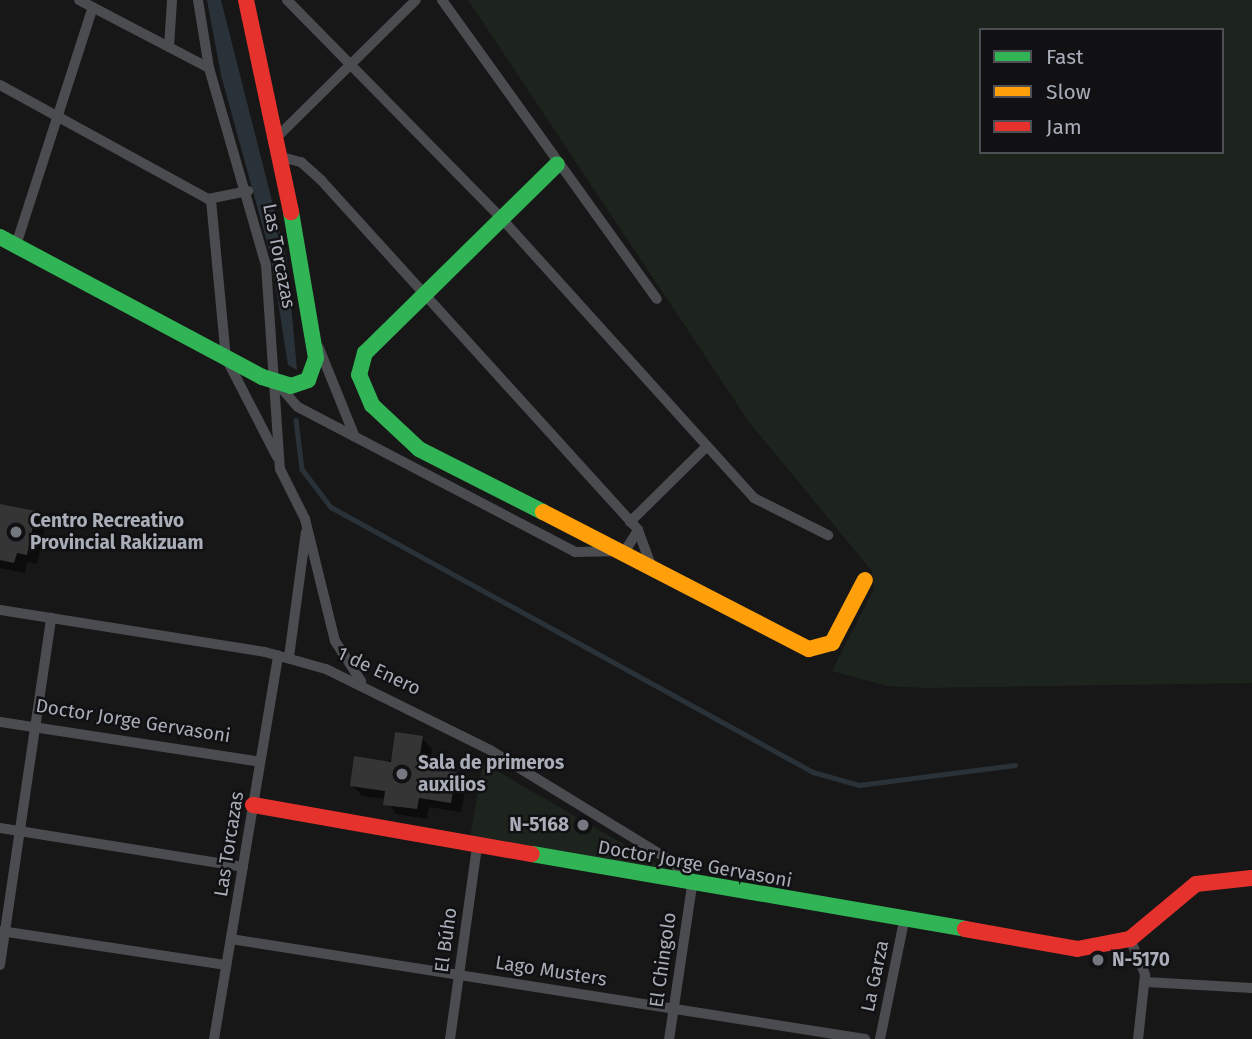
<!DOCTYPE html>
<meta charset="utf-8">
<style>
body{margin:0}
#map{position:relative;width:1252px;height:1039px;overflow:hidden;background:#171717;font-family:"Fira Sans",sans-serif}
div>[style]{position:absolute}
.green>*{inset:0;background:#1d241e}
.water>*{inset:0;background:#2a3239}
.shadow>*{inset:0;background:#0007}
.stream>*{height:4.5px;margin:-2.25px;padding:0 2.25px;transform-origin:2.25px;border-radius:2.25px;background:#2a3239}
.building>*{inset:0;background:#353536}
.street>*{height:10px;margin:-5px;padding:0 5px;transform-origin:5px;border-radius:5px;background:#4b4c50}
.fast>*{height:16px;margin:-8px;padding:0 8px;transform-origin:8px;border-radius:8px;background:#30b455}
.slow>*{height:16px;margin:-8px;padding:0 8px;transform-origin:8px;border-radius:8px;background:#ff9f0a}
.jam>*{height:16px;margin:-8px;padding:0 8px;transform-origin:8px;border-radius:8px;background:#e5322d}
.dots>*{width:19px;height:19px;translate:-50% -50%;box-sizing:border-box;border:4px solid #111113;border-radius:50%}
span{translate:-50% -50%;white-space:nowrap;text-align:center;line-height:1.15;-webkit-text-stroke:5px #111113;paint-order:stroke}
.street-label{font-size:19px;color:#a8adb8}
.poi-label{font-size:19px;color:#a8adb8;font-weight:700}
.left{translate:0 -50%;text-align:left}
.right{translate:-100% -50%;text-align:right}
.legend{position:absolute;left:979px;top:28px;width:245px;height:126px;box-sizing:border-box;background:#111113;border:2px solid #4d4f55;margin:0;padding:9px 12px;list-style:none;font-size:21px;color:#a8adb8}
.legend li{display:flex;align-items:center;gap:14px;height:35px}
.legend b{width:35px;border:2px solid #4d4f55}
</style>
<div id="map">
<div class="green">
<div style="clip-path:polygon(evenodd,468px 0,1252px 0,1252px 683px,925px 688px,887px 686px,832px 671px,874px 589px,872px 571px,749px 422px,468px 0,981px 30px,1222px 30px,1222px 152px,981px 152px,981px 30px)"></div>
<div style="clip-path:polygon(483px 763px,672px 872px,470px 837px)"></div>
</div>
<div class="water">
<div style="clip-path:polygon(207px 0,221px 0,287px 260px,297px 370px,288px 365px,271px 257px,221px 75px)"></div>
</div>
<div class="shadow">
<div style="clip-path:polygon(0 506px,35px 513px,46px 524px,37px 564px,27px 562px,25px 573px,0 568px)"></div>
<div style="clip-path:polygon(422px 738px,432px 749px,429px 770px,455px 774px,466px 784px,461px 812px,429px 807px,427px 819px,396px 814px,386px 799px,362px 796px,352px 785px)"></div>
</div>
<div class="stream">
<div style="left:296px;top:420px;width:49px;rotate:83deg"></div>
<div style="left:302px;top:469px;width:48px;rotate:52.7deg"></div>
<div style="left:331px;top:507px;width:550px;rotate:28.8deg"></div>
<div style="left:813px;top:772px;width:48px;rotate:15.8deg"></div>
<div style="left:859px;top:785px;width:157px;rotate:-7.3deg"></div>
</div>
<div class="building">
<div style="clip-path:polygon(0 504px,36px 511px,27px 555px,17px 553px,14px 563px,0 560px)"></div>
<div style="clip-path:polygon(395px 732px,423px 736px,418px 767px,456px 772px,451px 803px,419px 798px,417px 809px,383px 805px,385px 791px,350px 786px,354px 756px,391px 762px)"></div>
</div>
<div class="street">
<div style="left:79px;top:0;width:147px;rotate:27.6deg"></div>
<div style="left:198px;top:0;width:69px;rotate:80.8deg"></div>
<div style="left:209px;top:68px;width:205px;rotate:73.9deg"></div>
<div style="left:266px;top:265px;width:204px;rotate:86.1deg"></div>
<div style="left:280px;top:469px;width:56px;rotate:63.4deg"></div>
<div style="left:305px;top:519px;width:126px;rotate:76.2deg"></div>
<div style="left:335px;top:641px;width:48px;rotate:57deg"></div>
<div style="left:287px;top:0;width:307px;rotate:45.5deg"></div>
<div style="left:502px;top:219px;width:376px;rotate:47.9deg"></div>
<div style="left:754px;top:498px;width:83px;rotate:26.6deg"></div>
<div style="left:442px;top:0;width:368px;rotate:54.3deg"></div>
<div style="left:169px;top:47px;width:47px;rotate:-86.3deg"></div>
<div style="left:0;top:85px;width:237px;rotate:28.7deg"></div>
<div style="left:208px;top:199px;width:41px;rotate:-11.3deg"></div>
<div style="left:274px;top:140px;width:199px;rotate:-44.6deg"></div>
<div style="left:278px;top:156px;width:24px;rotate:15deg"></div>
<div style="left:301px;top:162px;width:27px;rotate:42deg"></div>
<div style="left:321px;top:180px;width:472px;rotate:47.8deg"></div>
<div style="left:638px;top:530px;width:40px;rotate:69.8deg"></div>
<div style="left:211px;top:200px;width:159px;rotate:84.6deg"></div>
<div style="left:226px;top:358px;width:111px;rotate:62.7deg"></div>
<div style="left:16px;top:245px;width:250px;rotate:-72.1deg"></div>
<div style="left:319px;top:348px;width:96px;rotate:68deg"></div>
<div style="left:276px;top:382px;width:33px;rotate:49deg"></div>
<div style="left:298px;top:407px;width:313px;rotate:27.6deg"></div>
<div style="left:575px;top:552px;width:50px;rotate:-1.1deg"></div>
<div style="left:625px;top:551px;width:25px;rotate:-58deg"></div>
<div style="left:630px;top:522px;width:108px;rotate:-44.6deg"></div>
<div style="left:0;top:610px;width:268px;rotate:9deg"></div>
<div style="left:265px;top:652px;width:63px;rotate:15.6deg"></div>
<div style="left:326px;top:669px;width:183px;rotate:26.3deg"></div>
<div style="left:490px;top:750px;width:215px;rotate:31.5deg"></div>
<div style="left:673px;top:862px;width:31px;rotate:52deg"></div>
<div style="left:692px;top:886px;width:155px;rotate:98.5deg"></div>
<div style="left:289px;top:657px;width:126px;rotate:-82.3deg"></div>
<div style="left:0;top:722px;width:263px;rotate:8.7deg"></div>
<div style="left:0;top:828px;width:246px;rotate:9.1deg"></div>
<div style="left:1px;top:931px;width:228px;rotate:8.6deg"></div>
<div style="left:231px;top:939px;width:642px;rotate:8.96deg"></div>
<div style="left:1130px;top:939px;width:39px;rotate:67deg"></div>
<div style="left:1145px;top:975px;width:64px;rotate:96.2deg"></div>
<div style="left:0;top:965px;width:351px;rotate:-81.6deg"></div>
<div style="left:1146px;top:982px;width:106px;rotate:3.2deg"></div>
<div style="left:214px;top:1039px;width:389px;rotate:-80.5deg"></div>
<div style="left:450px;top:1039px;width:195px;rotate:-82deg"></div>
<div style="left:880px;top:1039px;width:120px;rotate:-78.5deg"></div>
</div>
<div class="fast">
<div style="left:0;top:237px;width:297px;rotate:28.1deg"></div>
<div style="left:262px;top:377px;width:30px;rotate:17deg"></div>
<div style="left:291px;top:386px;width:18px;rotate:-19deg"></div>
<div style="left:308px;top:380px;width:23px;rotate:-70deg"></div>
<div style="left:316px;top:358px;width:148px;rotate:-99.7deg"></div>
<div style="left:543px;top:512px;width:139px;rotate:-153.1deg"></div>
<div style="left:419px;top:449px;width:64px;rotate:-136.9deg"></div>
<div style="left:372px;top:405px;width:33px;rotate:-113deg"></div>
<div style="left:359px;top:375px;width:23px;rotate:-75deg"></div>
<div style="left:365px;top:353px;width:269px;rotate:-44.5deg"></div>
<div style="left:532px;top:854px;width:439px;rotate:9.8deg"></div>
</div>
<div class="slow">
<div style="left:543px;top:512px;width:299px;rotate:27.3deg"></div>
<div style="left:809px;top:649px;width:24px;rotate:-15deg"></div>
<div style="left:832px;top:643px;width:71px;rotate:-62.4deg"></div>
</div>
<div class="jam">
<div style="left:246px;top:0;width:217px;rotate:78deg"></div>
<div style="left:253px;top:805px;width:283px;rotate:10deg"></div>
<div style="left:965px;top:929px;width:114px;rotate:10.1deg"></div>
<div style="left:1077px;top:949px;width:54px;rotate:-10.7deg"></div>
<div style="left:1130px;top:939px;width:86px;rotate:-39.8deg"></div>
<div style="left:1196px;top:884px;width:56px;rotate:-6.1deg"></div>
</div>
<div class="dots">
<div style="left:16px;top:532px;background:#757880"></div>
<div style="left:402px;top:774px;background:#757880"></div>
<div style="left:583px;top:825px;background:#757880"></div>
<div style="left:1098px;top:960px;background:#757880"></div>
</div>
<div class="street-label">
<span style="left:279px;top:256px;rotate:79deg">Las Torcazas</span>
<span style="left:379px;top:671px;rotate:25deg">1 de Enero</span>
<span style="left:133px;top:721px;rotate:9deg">Doctor Jorge Gervasoni</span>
<span style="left:229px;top:844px;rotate:-81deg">Las Torcazas</span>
<span style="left:695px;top:864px;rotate:10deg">Doctor Jorge Gervasoni</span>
<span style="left:446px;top:940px;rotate:-82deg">El Búho</span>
<span style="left:663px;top:960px;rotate:-82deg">El Chingolo</span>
<span style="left:551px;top:971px;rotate:9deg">Lago Musters</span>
<span style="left:875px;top:976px;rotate:-78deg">La Garza</span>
</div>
<div class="poi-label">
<span class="left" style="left:30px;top:532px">Centro Recreativo<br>Provincial Rakizuam</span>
<span class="left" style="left:418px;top:774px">Sala de primeros<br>auxilios</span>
<span class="right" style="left:569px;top:825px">N-5168</span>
<span class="left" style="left:1112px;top:960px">N-5170</span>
</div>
<ul class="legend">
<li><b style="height:9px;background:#30b455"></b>Fast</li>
<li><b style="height:9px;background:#ff9f0a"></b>Slow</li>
<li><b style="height:9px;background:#e5322d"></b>Jam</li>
</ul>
</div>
